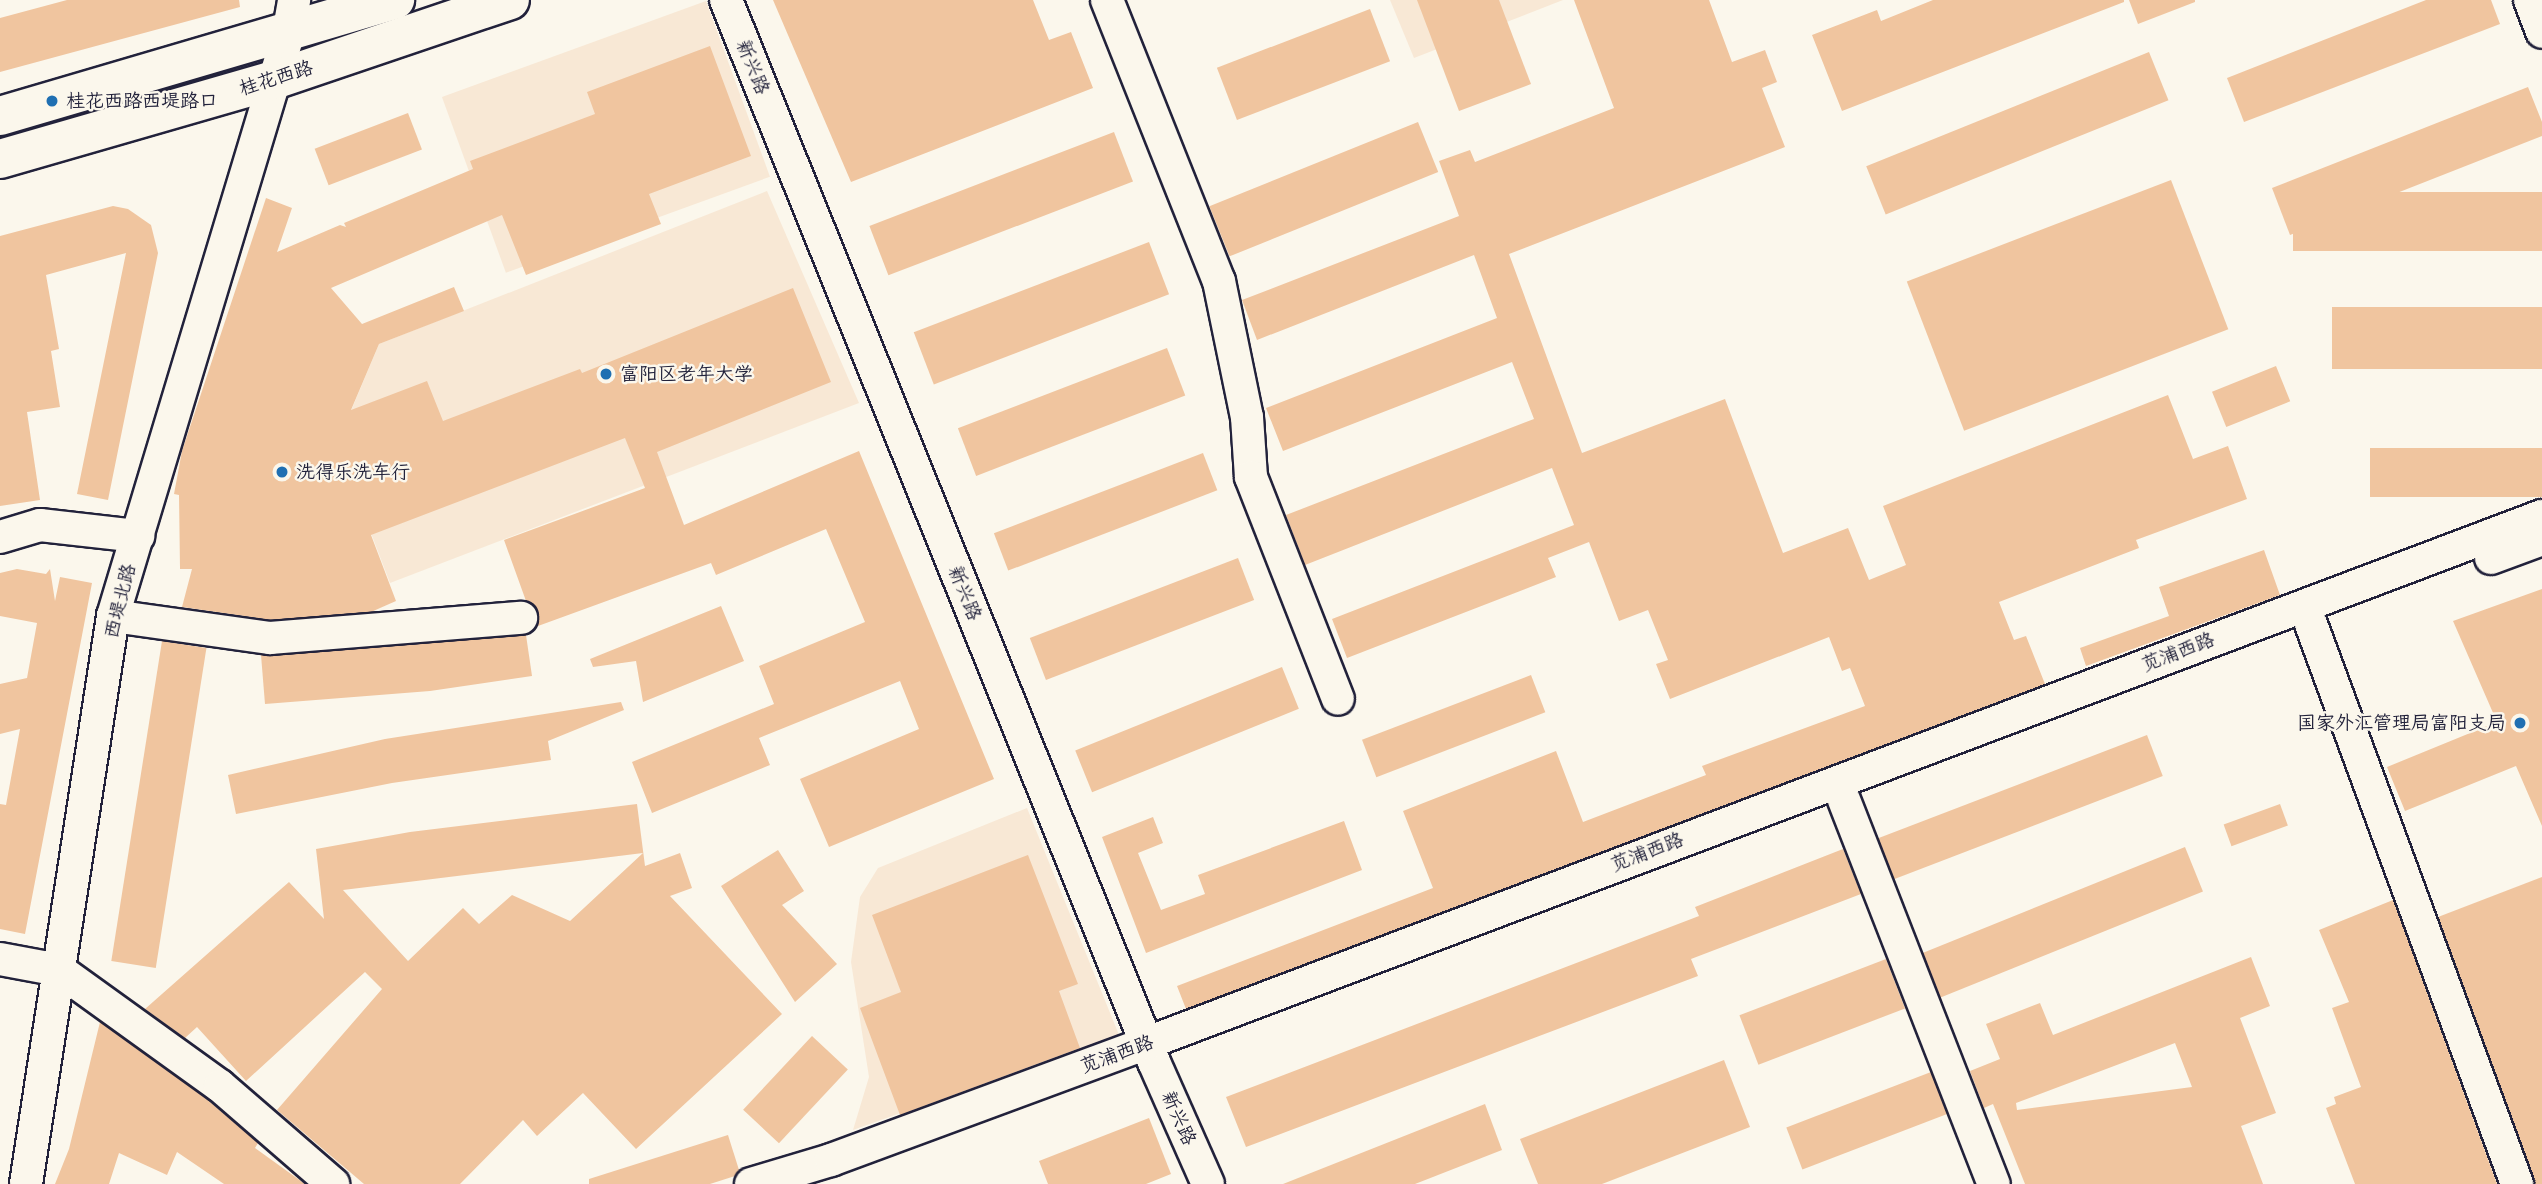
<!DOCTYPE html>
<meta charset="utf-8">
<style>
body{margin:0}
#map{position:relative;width:2542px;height:1184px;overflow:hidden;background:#fbf7ec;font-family:"Patrick Hand","LXGW WenKai TC",sans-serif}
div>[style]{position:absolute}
.built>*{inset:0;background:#f8e8d5;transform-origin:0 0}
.building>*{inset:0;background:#f0c59f;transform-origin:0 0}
.roads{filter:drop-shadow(2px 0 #22223b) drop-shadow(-2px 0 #22223b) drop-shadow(0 2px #22223b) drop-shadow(0 -2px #22223b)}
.minor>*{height:32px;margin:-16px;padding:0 16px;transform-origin:16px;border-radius:16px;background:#fbf7ec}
.major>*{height:38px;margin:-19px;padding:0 19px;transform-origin:19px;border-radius:19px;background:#fbf7ec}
.dots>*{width:19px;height:19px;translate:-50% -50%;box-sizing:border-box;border:4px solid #fbf7ec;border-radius:50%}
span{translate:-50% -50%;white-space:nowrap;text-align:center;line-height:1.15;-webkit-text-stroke:5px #fbf7ec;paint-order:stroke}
.street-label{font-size:19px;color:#22223b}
.poi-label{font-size:19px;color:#22223b}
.left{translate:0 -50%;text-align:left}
.right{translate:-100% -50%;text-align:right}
</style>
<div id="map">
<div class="built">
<div style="clip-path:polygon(1390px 0,1563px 0,1414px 58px)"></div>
<div style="left:706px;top:1px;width:187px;height:281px;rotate:70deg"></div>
<div style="clip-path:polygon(767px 191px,859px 403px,390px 583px,337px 444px,379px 344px)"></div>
<div style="clip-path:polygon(1027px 808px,1119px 1035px,853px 1130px,869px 1077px,851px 962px,860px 897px,878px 868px)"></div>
</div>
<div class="building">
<div style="clip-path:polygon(67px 0,239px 0,240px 7px,0 72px,0 18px)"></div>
<div style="clip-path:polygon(773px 0,1033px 0,1049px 40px,1071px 32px,1093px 88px,851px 182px)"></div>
<div style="clip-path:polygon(1417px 0,1499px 0,1531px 84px,1459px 111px)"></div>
<div style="clip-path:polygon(1574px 0,1709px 0,1732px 62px,1765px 50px,1777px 82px,1762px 88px,1785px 147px,1509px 254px,1582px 453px,1725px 399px,1783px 553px,1848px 528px,1869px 580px,1906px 565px,1883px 506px,2168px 395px,2193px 459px,2228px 446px,2247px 499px,2136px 540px,2139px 548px,1999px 602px,2014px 640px,2026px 636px,2045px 684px,1186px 1009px,1177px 986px,1433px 888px,1403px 811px,1556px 751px,1583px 822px,1706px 775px,1702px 766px,1865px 706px,1850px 668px,1842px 671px,1829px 637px,1670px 699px,1656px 664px,1668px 660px,1648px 610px,1619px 621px,1589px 542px,1548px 558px,1556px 577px,1347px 658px,1332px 619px,1574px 525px,1552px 468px,1305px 565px,1286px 515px,1534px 419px,1512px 362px,1283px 451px,1266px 408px,1497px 318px,1474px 255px,1257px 340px,1242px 300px,1459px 216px,1439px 161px,1470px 150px,1475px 162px,1614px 108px)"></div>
<div style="clip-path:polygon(1933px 0,2124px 0,2124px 2px,1842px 111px,1812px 35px,1877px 10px,1881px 21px)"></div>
<div style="clip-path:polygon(2129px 0,2195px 0,2195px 2px,2138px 24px)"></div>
<div style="clip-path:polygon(2426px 0,2491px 0,2500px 24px,2244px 122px,2227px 78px)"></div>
<div style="left:1370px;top:9px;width:56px;height:164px;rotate:69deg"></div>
<div style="clip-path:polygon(710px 46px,751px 156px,649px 194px,661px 224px,526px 275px,502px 215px,331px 288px,362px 324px,454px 287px,464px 311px,379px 344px,351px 410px,427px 381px,443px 421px,580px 369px,582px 373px,793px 288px,831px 382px,657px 452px,684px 525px,859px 451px,994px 779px,829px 847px,800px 779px,919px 729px,900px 681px,759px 738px,770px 765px,652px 813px,632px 762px,774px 704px,759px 666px,865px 622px,826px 529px,716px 575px,711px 563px,538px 626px,536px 608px,526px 601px,504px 540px,645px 488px,625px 438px,371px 535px,396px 601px,371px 612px,271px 620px,182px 607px,192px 569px,180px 569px,179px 495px,174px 494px,182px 451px,266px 198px,292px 208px,277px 252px,340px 225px,346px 227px,344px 223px,473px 169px,470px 161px,595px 114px,587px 92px)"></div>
<div style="left:2149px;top:52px;width:52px;height:305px;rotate:68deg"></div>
<div style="clip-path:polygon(2528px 87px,2542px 122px,2542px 136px,2290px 235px,2272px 188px)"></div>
<div style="left:408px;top:113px;width:39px;height:100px;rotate:69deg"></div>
<div style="left:1418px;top:122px;width:54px;height:225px;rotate:68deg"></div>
<div style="left:1114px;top:132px;width:53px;height:262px;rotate:69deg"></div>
<div style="left:2171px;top:180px;width:160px;height:283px;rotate:69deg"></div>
<div style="left:2542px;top:192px;width:59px;height:249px;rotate:90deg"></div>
<div style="clip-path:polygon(113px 206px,128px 209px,151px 225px,158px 253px,108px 500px,77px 494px,126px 253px,46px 275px,59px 349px,51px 351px,60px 407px,27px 412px,40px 500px,0 506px,0 236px)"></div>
<div style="left:1149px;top:242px;width:56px;height:252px;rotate:69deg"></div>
<div style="left:2542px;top:307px;width:62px;height:210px;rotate:90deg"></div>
<div style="left:1167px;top:348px;width:51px;height:224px;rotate:69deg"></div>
<div style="left:2276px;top:366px;width:38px;height:69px;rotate:68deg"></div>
<div style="left:2542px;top:448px;width:49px;height:172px;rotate:90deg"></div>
<div style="left:1203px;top:453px;width:40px;height:224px;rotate:69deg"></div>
<div style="clip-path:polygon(2264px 550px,2280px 595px,2086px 666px,2080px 648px,2169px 616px,2159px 587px)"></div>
<div style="left:1238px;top:558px;width:45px;height:223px;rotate:69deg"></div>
<div style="clip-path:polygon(17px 569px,46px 574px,50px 569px,55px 601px,60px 577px,92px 583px,25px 934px,0 929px,0 804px,6px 805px,20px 729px,0 734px,0 684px,27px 678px,37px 623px,0 616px,0 573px)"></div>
<div style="clip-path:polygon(2542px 589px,2542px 826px,2516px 766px,2405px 811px,2387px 767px,2497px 722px,2453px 621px)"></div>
<div style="clip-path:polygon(721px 606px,744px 661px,643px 702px,636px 661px,593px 667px,590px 659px)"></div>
<div style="clip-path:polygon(526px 635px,532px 676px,430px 691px,265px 704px,261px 655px)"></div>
<div style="left:162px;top:641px;width:45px;height:324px;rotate:9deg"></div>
<div style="left:1282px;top:667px;width:45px;height:223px;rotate:68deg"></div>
<div style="left:1531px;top:675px;width:40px;height:181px;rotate:69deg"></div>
<div style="clip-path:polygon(621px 702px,624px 710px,548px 741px,551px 760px,392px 783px,236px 814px,228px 775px,385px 739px)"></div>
<div style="left:2147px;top:735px;width:44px;height:288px;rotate:69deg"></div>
<div style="clip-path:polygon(evenodd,637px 804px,645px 866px,680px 853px,692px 888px,670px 896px,782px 1014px,636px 1149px,583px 1093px,537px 1136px,523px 1120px,460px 1184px,364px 1184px,277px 1110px,382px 989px,365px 972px,246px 1081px,197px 1027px,185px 1038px,145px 1009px,289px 882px,324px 919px,316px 849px,410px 832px,637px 804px,643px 853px,570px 921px,512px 895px,479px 924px,463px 908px,408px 961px,343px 890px,643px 853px)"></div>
<div style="left:2280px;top:804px;width:23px;height:60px;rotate:70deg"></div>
<div style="clip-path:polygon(1153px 817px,1163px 843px,1138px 853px,1161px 910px,1205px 894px,1198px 875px,1344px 821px,1362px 870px,1146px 953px,1102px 837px)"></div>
<div style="left:2185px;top:847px;width:48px;height:283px;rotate:68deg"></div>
<div style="clip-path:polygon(1843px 849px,1861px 894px,1691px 959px,1698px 976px,1246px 1147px,1226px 1097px,1699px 916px,1695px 907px)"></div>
<div style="clip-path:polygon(778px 850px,804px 891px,782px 905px,837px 964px,795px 1002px,721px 886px)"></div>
<div style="clip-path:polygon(1028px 855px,1078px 984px,1059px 991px,1080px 1048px,900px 1115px,860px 1008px,901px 992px,872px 915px)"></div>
<div style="clip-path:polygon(2542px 877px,2542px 1184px,2535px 1184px,2438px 917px)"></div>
<div style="clip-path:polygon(2393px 900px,2497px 1184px,2355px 1184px,2326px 1108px,2336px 1104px,2334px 1097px,2361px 1087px,2332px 1008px,2349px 1002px,2319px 930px)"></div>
<div style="clip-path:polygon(evenodd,2251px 957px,2270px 1006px,2240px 1018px,2276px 1113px,2241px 1126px,2263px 1184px,2025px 1184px,1993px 1104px,1984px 1108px,1970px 1071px,2000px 1059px,1986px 1024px,2040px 1003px,2053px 1035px,2251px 957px,2175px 1043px,2192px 1087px,2017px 1110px,2016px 1103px,2175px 1043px)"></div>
<div style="left:1886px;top:959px;width:53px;height:157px;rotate:69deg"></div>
<div style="clip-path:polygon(100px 1022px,203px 1096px,258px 1143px,255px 1148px,305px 1184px,224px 1184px,177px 1152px,167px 1175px,119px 1153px,109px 1184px,55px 1184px,69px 1149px)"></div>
<div style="left:812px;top:1036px;width:49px;height:101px;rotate:43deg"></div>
<div style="clip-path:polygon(1724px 1060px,1750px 1127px,1602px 1184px,1538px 1184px,1520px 1139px)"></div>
<div style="left:1931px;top:1072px;width:45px;height:155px;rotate:69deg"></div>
<div style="clip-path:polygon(1485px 1104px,1502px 1150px,1415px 1184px,1283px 1184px)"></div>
<div style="clip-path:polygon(1149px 1118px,1171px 1174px,1146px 1184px,1048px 1184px,1039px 1161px)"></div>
<div style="clip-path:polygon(728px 1135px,739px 1170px,735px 1176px,710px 1184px,589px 1184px,589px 1179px)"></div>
</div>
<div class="roads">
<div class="minor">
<div style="left:726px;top:0;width:1145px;rotate:68.05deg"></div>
<div style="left:1154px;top:1062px;width:133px;rotate:66.1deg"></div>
<div style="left:1107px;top:0;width:302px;rotate:68.3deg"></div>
<div style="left:1219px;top:281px;width:139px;rotate:78.4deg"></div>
<div style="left:1247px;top:417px;width:60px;rotate:86.2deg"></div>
<div style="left:1251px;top:477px;width:238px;rotate:68.6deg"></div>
<div style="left:2530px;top:0;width:34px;rotate:69deg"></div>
<div style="left:0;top:537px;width:42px;rotate:-16.7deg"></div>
<div style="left:40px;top:525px;width:99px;rotate:6.4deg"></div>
<div style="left:2491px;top:558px;width:54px;rotate:-20.4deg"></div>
<div style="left:113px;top:616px;width:159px;rotate:8deg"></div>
<div style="left:270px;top:638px;width:252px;rotate:-4.6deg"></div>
<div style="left:2311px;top:624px;width:597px;rotate:69.8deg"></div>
<div style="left:1844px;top:800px;width:412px;rotate:68.7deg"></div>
<div style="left:0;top:959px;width:60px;rotate:10.6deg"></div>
<div style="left:59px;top:970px;width:198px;rotate:35.8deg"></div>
<div style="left:220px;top:1086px;width:150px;rotate:40.9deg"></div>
<div style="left:26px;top:1184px;width:575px;rotate:-81.29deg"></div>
<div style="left:113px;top:616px;width:607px;rotate:-73.24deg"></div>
<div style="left:288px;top:35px;width:36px;rotate:-80deg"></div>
<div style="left:751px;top:1184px;width:84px;rotate:-16.7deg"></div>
<div style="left:831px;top:1160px;width:337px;rotate:-20.3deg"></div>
<div style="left:1147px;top:1043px;width:1491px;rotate:-20.7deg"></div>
</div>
<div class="major">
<div style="left:0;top:116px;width:412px;rotate:-16.4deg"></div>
<div style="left:0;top:159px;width:285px;rotate:-16.1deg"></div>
<div style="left:274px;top:80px;width:249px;rotate:-18.7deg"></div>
</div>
</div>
<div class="dots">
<div style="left:52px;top:101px;background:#1f6fb2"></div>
<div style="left:606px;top:374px;background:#1f6fb2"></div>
<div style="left:282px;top:472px;background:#1f6fb2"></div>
<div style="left:2520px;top:723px;background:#1f6fb2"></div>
</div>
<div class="street-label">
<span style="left:753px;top:67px;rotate:68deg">新兴路</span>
<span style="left:276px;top:78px;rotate:-17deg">桂花西路</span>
<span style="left:965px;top:593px;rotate:68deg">新兴路</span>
<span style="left:120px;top:601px;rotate:-76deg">西堤北路</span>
<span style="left:2178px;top:652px;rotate:-21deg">苋浦西路</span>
<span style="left:1647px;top:852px;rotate:-21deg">苋浦西路</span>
<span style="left:1117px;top:1054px;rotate:-20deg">苋浦西路</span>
<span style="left:1179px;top:1118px;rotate:66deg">新兴路</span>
</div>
<div class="poi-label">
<span class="left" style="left:66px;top:101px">桂花西路西堤路口</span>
<span class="left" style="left:620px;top:374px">富阳区老年大学</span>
<span class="left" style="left:296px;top:472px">洗得乐洗车行</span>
<span class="right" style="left:2506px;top:723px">国家外汇管理局富阳支局</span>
</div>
</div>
